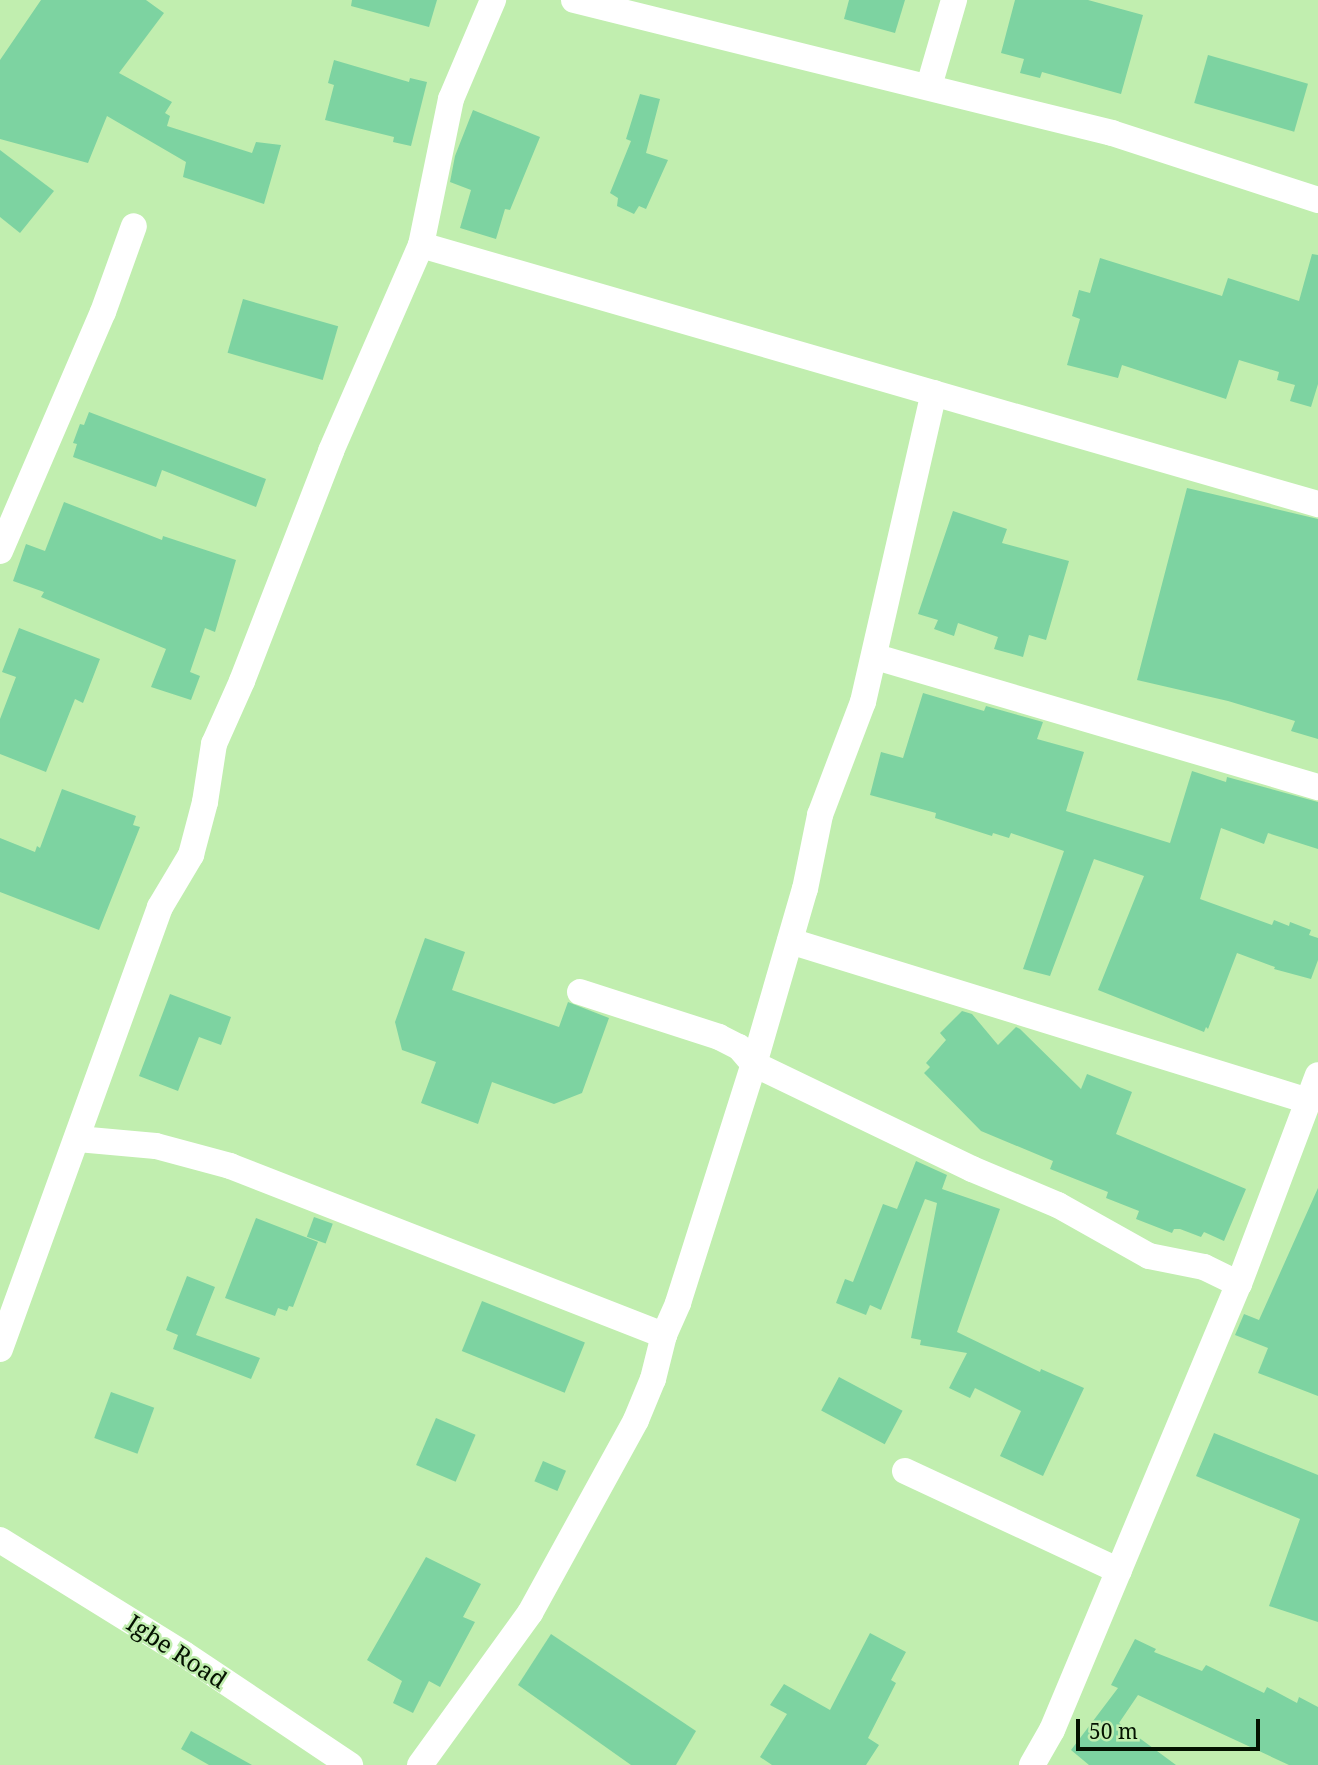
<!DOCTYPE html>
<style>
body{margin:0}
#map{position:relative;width:1318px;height:1765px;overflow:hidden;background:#c1eeaf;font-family:"Noto Serif",serif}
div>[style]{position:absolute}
.building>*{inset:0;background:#7dd3a1;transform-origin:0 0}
.minor>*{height:26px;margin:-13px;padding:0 13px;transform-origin:13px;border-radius:13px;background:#fff}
span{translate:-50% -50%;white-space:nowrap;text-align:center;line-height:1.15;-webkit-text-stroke:5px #c1eeaf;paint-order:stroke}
.street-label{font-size:24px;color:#041200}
.scale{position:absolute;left:1076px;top:1719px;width:184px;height:32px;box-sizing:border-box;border:4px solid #041200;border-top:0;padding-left:9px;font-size:21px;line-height:24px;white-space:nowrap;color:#041200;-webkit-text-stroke:5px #c1eeaf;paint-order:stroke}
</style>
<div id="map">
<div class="building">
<div style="clip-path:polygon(41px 0,146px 0,164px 13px,119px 73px,172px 102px,165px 113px,170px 116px,167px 126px,252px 153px,256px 142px,281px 145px,264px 204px,183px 177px,186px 162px,107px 116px,88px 163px,0 139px,0 60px)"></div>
<div style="clip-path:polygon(352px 0,437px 0,429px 27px,351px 6px)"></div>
<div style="clip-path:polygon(849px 0,905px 0,895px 33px,844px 19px)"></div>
<div style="clip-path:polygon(1015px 0,1088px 0,1143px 15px,1121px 94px,1042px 72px,1040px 78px,1020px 73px,1024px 59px,1001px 53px)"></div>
<div style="left:1208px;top:55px;width:104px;height:50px;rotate:16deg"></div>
<div style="clip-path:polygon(334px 60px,409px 82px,410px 78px,427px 82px,411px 146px,393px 142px,394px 137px,325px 120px,334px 85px,328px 83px)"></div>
<div style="clip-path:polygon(640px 94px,660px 99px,646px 153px,668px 160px,646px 209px,639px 206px,634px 214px,617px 206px,618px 198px,610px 193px,631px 141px,626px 139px)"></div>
<div style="clip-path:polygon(473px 110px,540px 137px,510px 210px,505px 209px,496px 239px,460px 228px,471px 190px,450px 182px,455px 156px)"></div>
<div style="clip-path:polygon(0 150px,54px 191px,20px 233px,0 217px)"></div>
<div style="clip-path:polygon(1312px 254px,1318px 255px,1318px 384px,1311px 407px,1290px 401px,1295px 385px,1277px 380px,1279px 372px,1239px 360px,1226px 399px,1122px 365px,1118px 378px,1067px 365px,1080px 319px,1072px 316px,1079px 290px,1090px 293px,1100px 258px,1222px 296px,1228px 278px,1299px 301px)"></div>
<div style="left:243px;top:299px;width:99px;height:56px;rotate:16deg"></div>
<div style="clip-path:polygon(89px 412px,266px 479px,256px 507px,162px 470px,156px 487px,73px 457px,77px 444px,73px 443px,80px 424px,84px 425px)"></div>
<div style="clip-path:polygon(1187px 488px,1318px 519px,1318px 739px,1291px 731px,1295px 721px,1228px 701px,1137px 680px)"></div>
<div style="clip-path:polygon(64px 502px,162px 540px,163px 536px,236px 560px,215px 632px,205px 628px,190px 672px,200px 676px,191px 700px,151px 687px,166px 649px,41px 597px,44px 592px,13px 581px,26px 544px,45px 551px)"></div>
<div style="clip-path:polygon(953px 511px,1007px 529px,1002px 543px,1069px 561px,1046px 640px,1029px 635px,1023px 657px,994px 649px,998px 637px,958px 623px,954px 636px,934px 629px,938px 620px,918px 614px)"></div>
<div style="clip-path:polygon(19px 628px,100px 659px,83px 703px,75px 699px,46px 772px,0 754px,0 719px,16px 677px,2px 672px)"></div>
<div style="clip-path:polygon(923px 693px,984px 711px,986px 706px,1043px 722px,1037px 739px,1084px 752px,1066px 811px,1170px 843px,1192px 771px,1226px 782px,1227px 777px,1318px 802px,1318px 849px,1268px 833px,1264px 844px,1221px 828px,1200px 899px,1272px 925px,1274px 920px,1289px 926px,1290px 922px,1311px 930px,1309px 935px,1318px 938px,1318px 960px,1311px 979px,1274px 969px,1275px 967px,1237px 953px,1208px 1029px,1206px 1027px,1204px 1032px,1098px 990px,1144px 876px,1094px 859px,1050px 976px,1023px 969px,1064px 851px,1011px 833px,1009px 838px,993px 833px,992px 836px,935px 818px,936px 813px,870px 795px,881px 752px,903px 758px)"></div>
<div style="clip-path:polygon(62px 789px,136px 816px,133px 825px,140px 827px,99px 930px,0 892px,0 838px,35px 852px,37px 846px,40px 848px)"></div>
<div style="clip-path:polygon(425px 938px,465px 952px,452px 990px,559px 1027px,568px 1002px,609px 1018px,582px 1093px,554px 1104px,492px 1082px,478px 1124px,421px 1103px,436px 1062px,402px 1050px,395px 1022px)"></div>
<div style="clip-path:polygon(170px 994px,231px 1017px,221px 1045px,199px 1037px,178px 1091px,139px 1076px)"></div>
<div style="clip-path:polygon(962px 1011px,972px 1014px,998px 1045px,1016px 1027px,1020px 1029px,1081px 1089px,1087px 1074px,1132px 1092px,1116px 1134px,1246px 1189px,1224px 1241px,1204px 1232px,1201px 1237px,1180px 1229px,1174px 1229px,1172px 1233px,1136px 1219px,1139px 1211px,1106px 1198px,1108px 1192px,1050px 1169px,1053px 1161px,981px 1131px,924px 1073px,930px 1067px,926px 1063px,946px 1040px,940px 1033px)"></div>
<div style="clip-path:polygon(916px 1161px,947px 1175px,942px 1189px,1000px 1209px,957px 1332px,1040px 1372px,1041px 1369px,1084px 1388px,1043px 1476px,1000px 1456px,1021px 1411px,975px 1388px,970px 1398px,949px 1388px,967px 1353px,920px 1345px,921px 1340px,911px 1338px,937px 1203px,925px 1199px,881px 1310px,870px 1305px,866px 1315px,836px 1303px,845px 1279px,853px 1282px,883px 1204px,897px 1209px)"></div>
<div style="clip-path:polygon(1318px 1188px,1318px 1396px,1258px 1373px,1268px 1348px,1235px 1335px,1244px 1314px,1259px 1320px)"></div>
<div style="left:314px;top:1217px;width:20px;height:21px;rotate:20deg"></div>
<div style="clip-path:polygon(256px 1218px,318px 1242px,293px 1307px,289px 1306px,287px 1311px,278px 1308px,275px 1316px,225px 1298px)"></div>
<div style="clip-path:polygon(187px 1276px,215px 1287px,196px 1335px,260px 1358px,251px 1379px,173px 1349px,178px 1335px,166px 1330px)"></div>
<div style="left:482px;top:1301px;width:111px;height:54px;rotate:22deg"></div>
<div style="left:839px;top:1377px;width:72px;height:38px;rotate:28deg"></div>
<div style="left:111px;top:1392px;width:46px;height:49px;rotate:20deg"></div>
<div style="left:436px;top:1418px;width:43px;height:51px;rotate:23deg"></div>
<div style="clip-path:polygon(1214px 1433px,1318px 1475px,1318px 1622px,1269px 1606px,1300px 1519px,1196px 1476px)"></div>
<div style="left:543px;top:1461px;width:25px;height:22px;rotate:23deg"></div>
<div style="clip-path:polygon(426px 1557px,481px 1584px,463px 1617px,475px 1622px,440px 1687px,429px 1681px,413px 1713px,393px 1703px,402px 1681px,367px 1660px)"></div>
<div style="clip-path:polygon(870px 1633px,906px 1652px,891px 1680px,896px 1683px,868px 1738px,879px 1745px,866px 1765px,772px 1765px,760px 1757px,787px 1714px,770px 1705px,784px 1684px,830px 1710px)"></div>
<div style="clip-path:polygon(551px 1634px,696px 1731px,676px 1765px,631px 1765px,518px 1685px)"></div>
<div style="clip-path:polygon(1135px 1639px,1156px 1649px,1154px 1652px,1202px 1671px,1206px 1665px,1264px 1693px,1267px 1687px,1297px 1703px,1299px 1697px,1318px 1707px,1318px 1765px,1289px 1765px,1138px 1695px,1119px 1723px,1176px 1765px,1089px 1765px,1071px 1750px,1118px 1688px,1111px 1685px)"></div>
<div style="clip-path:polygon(191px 1731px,252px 1765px,209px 1765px,181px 1749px)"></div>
</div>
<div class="minor">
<div style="left:574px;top:0;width:554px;rotate:13.89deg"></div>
<div style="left:1112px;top:133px;width:217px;rotate:18deg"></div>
<div style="left:929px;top:86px;width:90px;rotate:-73.8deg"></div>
<div style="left:421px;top:245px;width:934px;rotate:16.11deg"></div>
<div style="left:0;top:551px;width:260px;rotate:-66.7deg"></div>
<div style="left:103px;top:312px;width:91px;rotate:-70.2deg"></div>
<div style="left:876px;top:657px;width:461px;rotate:16.4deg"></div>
<div style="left:790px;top:941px;width:542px;rotate:17.16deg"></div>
<div style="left:580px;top:992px;width:146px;rotate:17.9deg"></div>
<div style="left:719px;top:1037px;width:22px;rotate:27deg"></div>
<div style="left:739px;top:1047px;width:23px;rotate:49deg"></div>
<div style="left:754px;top:1064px;width:242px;rotate:25.7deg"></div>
<div style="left:972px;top:1169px;width:93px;rotate:22.7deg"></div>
<div style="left:1058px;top:1205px;width:104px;rotate:29.3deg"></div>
<div style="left:1149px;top:1256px;width:56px;rotate:11.3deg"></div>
<div style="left:1204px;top:1267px;width:39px;rotate:26deg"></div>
<div style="left:78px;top:1139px;width:78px;rotate:5.1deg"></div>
<div style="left:156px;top:1146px;width:77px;rotate:15.1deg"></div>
<div style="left:230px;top:1166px;width:466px;rotate:21.3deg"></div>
<div style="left:0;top:1349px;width:470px;rotate:-70.1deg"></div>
<div style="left:160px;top:907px;width:61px;rotate:-59.2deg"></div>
<div style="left:191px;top:855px;width:55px;rotate:-75.2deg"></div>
<div style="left:205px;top:802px;width:59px;rotate:-81.2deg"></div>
<div style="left:214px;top:744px;width:69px;rotate:-66deg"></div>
<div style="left:242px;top:681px;width:247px;rotate:-68.8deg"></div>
<div style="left:331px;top:451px;width:225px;rotate:-66.4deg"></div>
<div style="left:421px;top:245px;width:149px;rotate:-78.4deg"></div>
<div style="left:451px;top:99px;width:108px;rotate:-67deg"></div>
<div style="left:905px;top:1471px;width:236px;rotate:25deg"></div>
<div style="left:0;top:1540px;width:216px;rotate:31.8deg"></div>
<div style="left:184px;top:1654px;width:200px;rotate:33.8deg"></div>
<div style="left:420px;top:1765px;width:188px;rotate:-54.1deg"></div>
<div style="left:530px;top:1613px;width:220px;rotate:-61.2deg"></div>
<div style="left:636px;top:1420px;width:44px;rotate:-67.5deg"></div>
<div style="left:653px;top:1379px;width:45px;rotate:-76deg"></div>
<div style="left:664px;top:1335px;width:35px;rotate:-66deg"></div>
<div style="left:678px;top:1303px;width:251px;rotate:-72.4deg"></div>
<div style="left:754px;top:1064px;width:182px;rotate:-73.8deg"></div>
<div style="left:805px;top:889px;width:76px;rotate:-78.5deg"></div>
<div style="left:820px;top:815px;width:121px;rotate:-69.2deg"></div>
<div style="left:863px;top:702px;width:317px;rotate:-77.1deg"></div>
<div style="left:1032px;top:1765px;width:40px;rotate:-60.3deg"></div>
<div style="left:1052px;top:1730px;width:484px;rotate:-67.3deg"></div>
<div style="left:1239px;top:1284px;width:223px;rotate:-69.3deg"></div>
</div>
<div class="street-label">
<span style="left:177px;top:1651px;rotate:33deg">Igbe Road</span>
</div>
<div class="scale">50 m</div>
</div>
